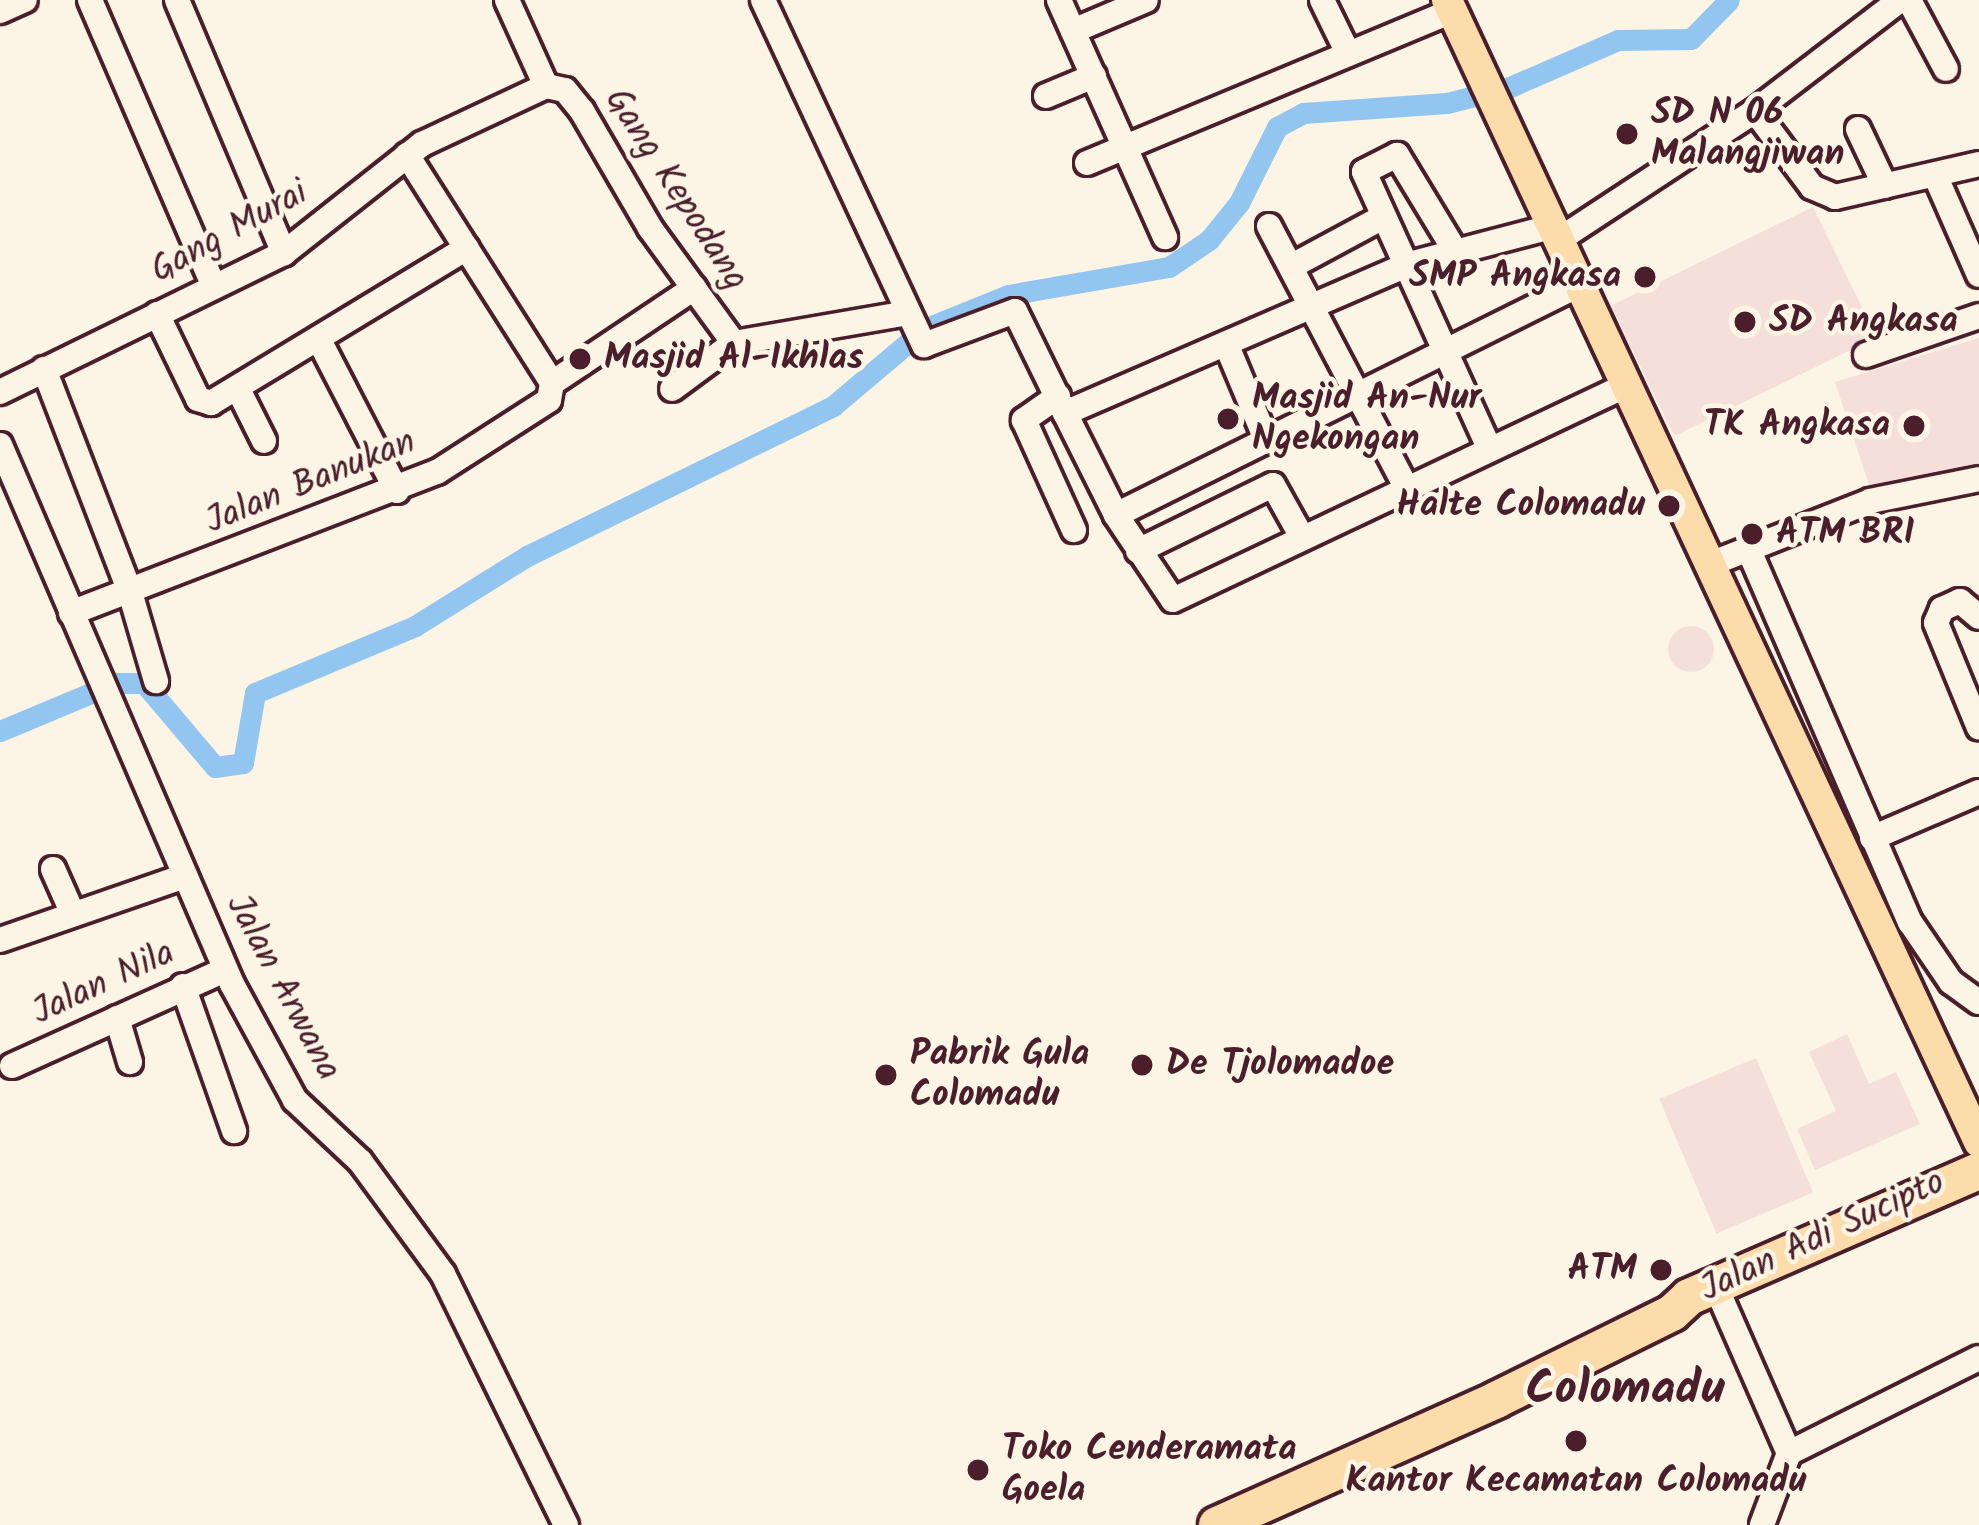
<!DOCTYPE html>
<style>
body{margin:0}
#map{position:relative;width:1979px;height:1525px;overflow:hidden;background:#fcf5e5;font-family:Kalam,sans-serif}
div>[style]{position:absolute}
.built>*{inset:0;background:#f4dfda;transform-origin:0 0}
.round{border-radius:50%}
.canal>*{height:21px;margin:-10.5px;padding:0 10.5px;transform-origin:10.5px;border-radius:10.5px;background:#92c5ef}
.roads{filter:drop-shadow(3px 0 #4a1f2b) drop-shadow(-3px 0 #4a1f2b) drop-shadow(0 3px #4a1f2b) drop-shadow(0 -3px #4a1f2b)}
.minor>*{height:24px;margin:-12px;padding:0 12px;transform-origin:12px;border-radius:12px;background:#fcf5e5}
.major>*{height:30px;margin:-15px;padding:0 15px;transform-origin:15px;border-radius:15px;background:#fddcac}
.highway>*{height:36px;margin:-18px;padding:0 18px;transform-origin:18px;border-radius:18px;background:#fddcac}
.dots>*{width:33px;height:33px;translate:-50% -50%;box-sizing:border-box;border:6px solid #fcf5e5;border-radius:50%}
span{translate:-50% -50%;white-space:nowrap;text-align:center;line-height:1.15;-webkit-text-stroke:9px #fcf5e5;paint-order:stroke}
.poi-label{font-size:36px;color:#4a1f2b;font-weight:700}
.left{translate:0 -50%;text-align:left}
.right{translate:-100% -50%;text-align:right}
.street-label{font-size:36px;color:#4a1f2b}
.district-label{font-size:48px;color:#4a1f2b;font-weight:700}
</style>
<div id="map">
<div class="built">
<div style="left:1813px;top:207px;width:145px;height:225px;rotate:64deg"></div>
<div style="clip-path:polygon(1979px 338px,1979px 469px,1872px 494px,1835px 382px)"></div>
<div class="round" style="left:1668px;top:626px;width:46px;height:46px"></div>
<div style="clip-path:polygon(1847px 1034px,1869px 1084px,1896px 1072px,1920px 1124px,1815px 1170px,1797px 1129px,1836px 1111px,1809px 1052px)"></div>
<div style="left:1756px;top:1058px;width:146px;height:105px;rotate:67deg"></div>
</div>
<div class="canal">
<div style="left:0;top:731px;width:125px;rotate:-22.7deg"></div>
<div style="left:115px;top:683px;width:29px"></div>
<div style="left:144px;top:683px;width:110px;rotate:49.8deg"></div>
<div style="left:215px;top:767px;width:28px;rotate:-8deg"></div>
<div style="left:243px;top:763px;width:71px;rotate:-80.3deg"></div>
<div style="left:255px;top:693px;width:173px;rotate:-22.7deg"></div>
<div style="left:415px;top:626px;width:132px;rotate:-32deg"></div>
<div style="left:527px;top:556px;width:341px;rotate:-26.1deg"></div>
<div style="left:833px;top:406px;width:119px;rotate:-40.2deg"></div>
<div style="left:924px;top:329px;width:91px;rotate:-22deg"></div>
<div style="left:1008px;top:295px;width:163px;rotate:-9.9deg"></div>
<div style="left:1169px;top:267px;width:48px;rotate:-34deg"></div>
<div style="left:1209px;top:240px;width:48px;rotate:-51deg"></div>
<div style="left:1239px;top:203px;width:85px;rotate:-63.4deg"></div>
<div style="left:1277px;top:127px;width:30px;rotate:-28deg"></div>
<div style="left:1303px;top:113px;width:144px;rotate:-4deg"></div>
<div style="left:1447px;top:103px;width:65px;rotate:-14.3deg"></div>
<div style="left:1510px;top:87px;width:118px;rotate:-23.5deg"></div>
<div style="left:1618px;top:40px;width:73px;rotate:-0.8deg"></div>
<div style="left:1691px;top:39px;width:54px;rotate:-45.7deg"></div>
</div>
<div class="roads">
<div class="minor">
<div style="left:90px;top:0;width:302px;rotate:66.6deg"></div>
<div style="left:177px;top:0;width:275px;rotate:67.1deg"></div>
<div style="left:507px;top:0;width:94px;rotate:65.6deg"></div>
<div style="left:763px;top:0;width:381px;rotate:65deg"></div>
<div style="left:924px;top:345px;width:97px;rotate:-20.5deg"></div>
<div style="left:1015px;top:311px;width:114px;rotate:63.9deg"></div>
<div style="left:1065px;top:413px;width:375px;rotate:-23.4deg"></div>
<div style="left:1409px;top:264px;width:151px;rotate:-14.6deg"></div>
<div style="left:1059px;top:0;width:260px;rotate:65.9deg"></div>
<div style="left:1322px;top:0;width:57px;rotate:63.9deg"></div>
<div style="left:1909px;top:0;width:78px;rotate:61.8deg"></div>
<div style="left:0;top:11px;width:27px;rotate:-24deg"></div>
<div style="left:1073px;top:31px;width:79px;rotate:-23deg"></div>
<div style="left:546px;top:86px;width:19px;rotate:12deg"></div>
<div style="left:565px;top:90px;width:27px;rotate:51deg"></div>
<div style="left:582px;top:111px;width:135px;rotate:59.8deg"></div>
<div style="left:650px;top:228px;width:142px;rotate:53.9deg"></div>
<div style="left:734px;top:343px;width:77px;rotate:143.4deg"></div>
<div style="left:1046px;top:96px;width:52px;rotate:-22.6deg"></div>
<div style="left:1755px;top:111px;width:95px;rotate:53.1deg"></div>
<div style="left:1812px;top:187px;width:25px;rotate:23deg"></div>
<div style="left:1835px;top:197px;width:148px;rotate:-12.9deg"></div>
<div style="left:1858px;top:129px;width:63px;rotate:64.7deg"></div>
<div style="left:407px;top:155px;width:270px;rotate:57.5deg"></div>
<div style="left:1087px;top:163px;width:395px;rotate:-22.6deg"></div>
<div style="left:1935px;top:175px;width:109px;rotate:66.3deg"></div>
<div style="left:1269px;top:226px;width:295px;rotate:62.3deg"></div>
<div style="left:1560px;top:239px;width:233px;rotate:-33.3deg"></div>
<div style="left:1755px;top:111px;width:183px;rotate:-37.4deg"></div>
<div style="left:1457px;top:254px;width:116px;rotate:-121.2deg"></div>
<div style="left:1397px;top:155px;width:37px;rotate:153deg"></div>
<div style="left:1364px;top:172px;width:303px;rotate:65.6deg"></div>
<div style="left:1294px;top:265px;width:101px;rotate:-28.3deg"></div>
<div style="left:157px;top:314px;width:94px;rotate:64.2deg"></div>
<div style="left:198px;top:399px;width:14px;rotate:17deg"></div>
<div style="left:211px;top:403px;width:299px;rotate:-31.2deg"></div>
<div style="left:319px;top:340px;width:170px;rotate:62.7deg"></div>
<div style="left:734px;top:343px;width:177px;rotate:-9.8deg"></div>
<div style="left:1227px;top:346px;width:99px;rotate:67.3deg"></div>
<div style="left:1866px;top:355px;width:120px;rotate:-19deg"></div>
<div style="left:44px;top:369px;width:239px;rotate:68.9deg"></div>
<div style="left:130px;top:592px;width:93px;rotate:73.7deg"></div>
<div style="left:552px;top:383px;width:171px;rotate:-33.8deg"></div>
<div style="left:238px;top:389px;width:58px;rotate:63.4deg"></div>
<div style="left:0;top:392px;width:316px;rotate:-26.1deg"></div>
<div style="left:284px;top:253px;width:176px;rotate:-38.3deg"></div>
<div style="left:422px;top:144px;width:137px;rotate:-25.1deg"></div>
<div style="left:1058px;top:396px;width:42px;rotate:144.8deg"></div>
<div style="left:1024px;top:420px;width:121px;rotate:65.6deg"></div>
<div style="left:1065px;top:413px;width:114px;rotate:63.4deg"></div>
<div style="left:1116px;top:515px;width:102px;rotate:56.2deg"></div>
<div style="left:1173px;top:600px;width:502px;rotate:-25.34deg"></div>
<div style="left:0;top:445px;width:587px;rotate:66.71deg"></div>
<div style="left:232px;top:984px;width:132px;rotate:61.5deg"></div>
<div style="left:295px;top:1100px;width:89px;rotate:43.2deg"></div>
<div style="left:360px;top:1161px;width:140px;rotate:53.7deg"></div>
<div style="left:443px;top:1274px;width:280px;rotate:63.9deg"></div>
<div style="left:1116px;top:515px;width:519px;rotate:-26.42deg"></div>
<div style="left:1748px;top:548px;width:408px;rotate:66.6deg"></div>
<div style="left:1910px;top:922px;width:73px;rotate:55.7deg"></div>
<div style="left:1951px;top:982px;width:34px;rotate:36deg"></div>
<div style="left:1138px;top:551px;width:150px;rotate:-26.1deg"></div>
<div style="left:1273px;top:485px;width:60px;rotate:60.9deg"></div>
<div style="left:1713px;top:563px;width:169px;rotate:-21.5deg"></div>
<div style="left:1870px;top:501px;width:111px;rotate:-11.4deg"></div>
<div style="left:71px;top:613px;width:392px;rotate:-21.1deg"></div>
<div style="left:437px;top:472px;width:133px;rotate:-32.7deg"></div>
<div style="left:549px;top:400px;width:17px;rotate:-80deg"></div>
<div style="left:1979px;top:617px;width:25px;rotate:-140deg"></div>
<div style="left:1960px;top:601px;width:20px;rotate:156deg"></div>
<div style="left:1942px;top:609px;width:15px;rotate:113deg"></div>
<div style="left:1936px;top:623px;width:113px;rotate:67.7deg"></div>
<div style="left:1872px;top:838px;width:116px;rotate:-23.3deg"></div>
<div style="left:53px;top:869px;width:49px;rotate:66deg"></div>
<div style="left:0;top:940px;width:196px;rotate:-19.1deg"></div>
<div style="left:183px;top:986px;width:154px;rotate:70.6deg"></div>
<div style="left:117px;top:1018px;width:46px;rotate:73.5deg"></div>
<div style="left:12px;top:1066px;width:234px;rotate:-24.3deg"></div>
<div style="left:1723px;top:1303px;width:164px;rotate:66.3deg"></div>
<div style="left:1789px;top:1453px;width:77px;rotate:110.6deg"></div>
<div style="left:1789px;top:1453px;width:212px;rotate:-26.6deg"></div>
</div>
<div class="major">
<div style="left:1447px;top:0;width:1260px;rotate:65.02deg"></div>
</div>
<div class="highway">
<div style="left:1217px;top:1525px;width:306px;rotate:-24.1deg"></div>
<div style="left:1496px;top:1400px;width:196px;rotate:-26.3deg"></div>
<div style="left:1672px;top:1313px;width:23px;rotate:-43deg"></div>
<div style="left:1689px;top:1297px;width:316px;rotate:-23.5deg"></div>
</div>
</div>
<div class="dots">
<div style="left:1627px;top:134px;background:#4a1f2b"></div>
<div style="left:1645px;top:277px;background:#4a1f2b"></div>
<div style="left:1745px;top:322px;background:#4a1f2b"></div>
<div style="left:580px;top:359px;background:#4a1f2b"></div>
<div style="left:1228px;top:419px;background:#4a1f2b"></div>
<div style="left:1914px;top:426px;background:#4a1f2b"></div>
<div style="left:1669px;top:506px;background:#4a1f2b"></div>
<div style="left:1752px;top:534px;background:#4a1f2b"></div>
<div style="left:1142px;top:1065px;background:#4a1f2b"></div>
<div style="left:886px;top:1075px;background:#4a1f2b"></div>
<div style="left:1661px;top:1270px;background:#4a1f2b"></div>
<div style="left:1576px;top:1441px;background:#4a1f2b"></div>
<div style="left:978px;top:1470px;background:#4a1f2b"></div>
</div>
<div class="poi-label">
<span class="left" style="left:1651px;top:134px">SD N 06<br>Malangjiwan</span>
<span class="right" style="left:1621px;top:277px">SMP Angkasa</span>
<span class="left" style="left:1769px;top:322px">SD Angkasa</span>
<span class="left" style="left:604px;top:359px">Masjid Al-Ikhlas</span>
<span class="left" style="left:1252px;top:419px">Masjid An-Nur<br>Ngekongan</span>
<span class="right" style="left:1890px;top:426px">TK Angkasa</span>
<span class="right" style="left:1645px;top:506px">Halte Colomadu</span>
<span class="left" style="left:1776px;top:534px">ATM BRI</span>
<span class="left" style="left:910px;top:1075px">Pabrik Gula<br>Colomadu</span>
<span class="left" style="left:1166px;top:1065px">De Tjolomadoe</span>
<span class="right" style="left:1637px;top:1270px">ATM</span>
<span class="left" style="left:1002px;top:1470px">Toko Cenderamata<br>Goela</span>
<span style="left:1576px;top:1482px">Kantor Kecamatan Colomadu</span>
</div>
<div class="street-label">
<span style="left:675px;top:190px;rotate:57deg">Gang Kepodang</span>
<span style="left:230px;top:233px;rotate:-29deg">Gang Murai</span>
<span style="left:311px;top:483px;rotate:-22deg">Jalan Banukan</span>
<span style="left:104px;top:984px;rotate:-25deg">Jalan Nila</span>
<span style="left:282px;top:988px;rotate:62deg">Jalan Arwana</span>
<span style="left:1823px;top:1237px;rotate:-25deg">Jalan Adi Sucipto</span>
</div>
<div class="district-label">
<span style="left:1625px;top:1391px">Colomadu</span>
</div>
</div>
